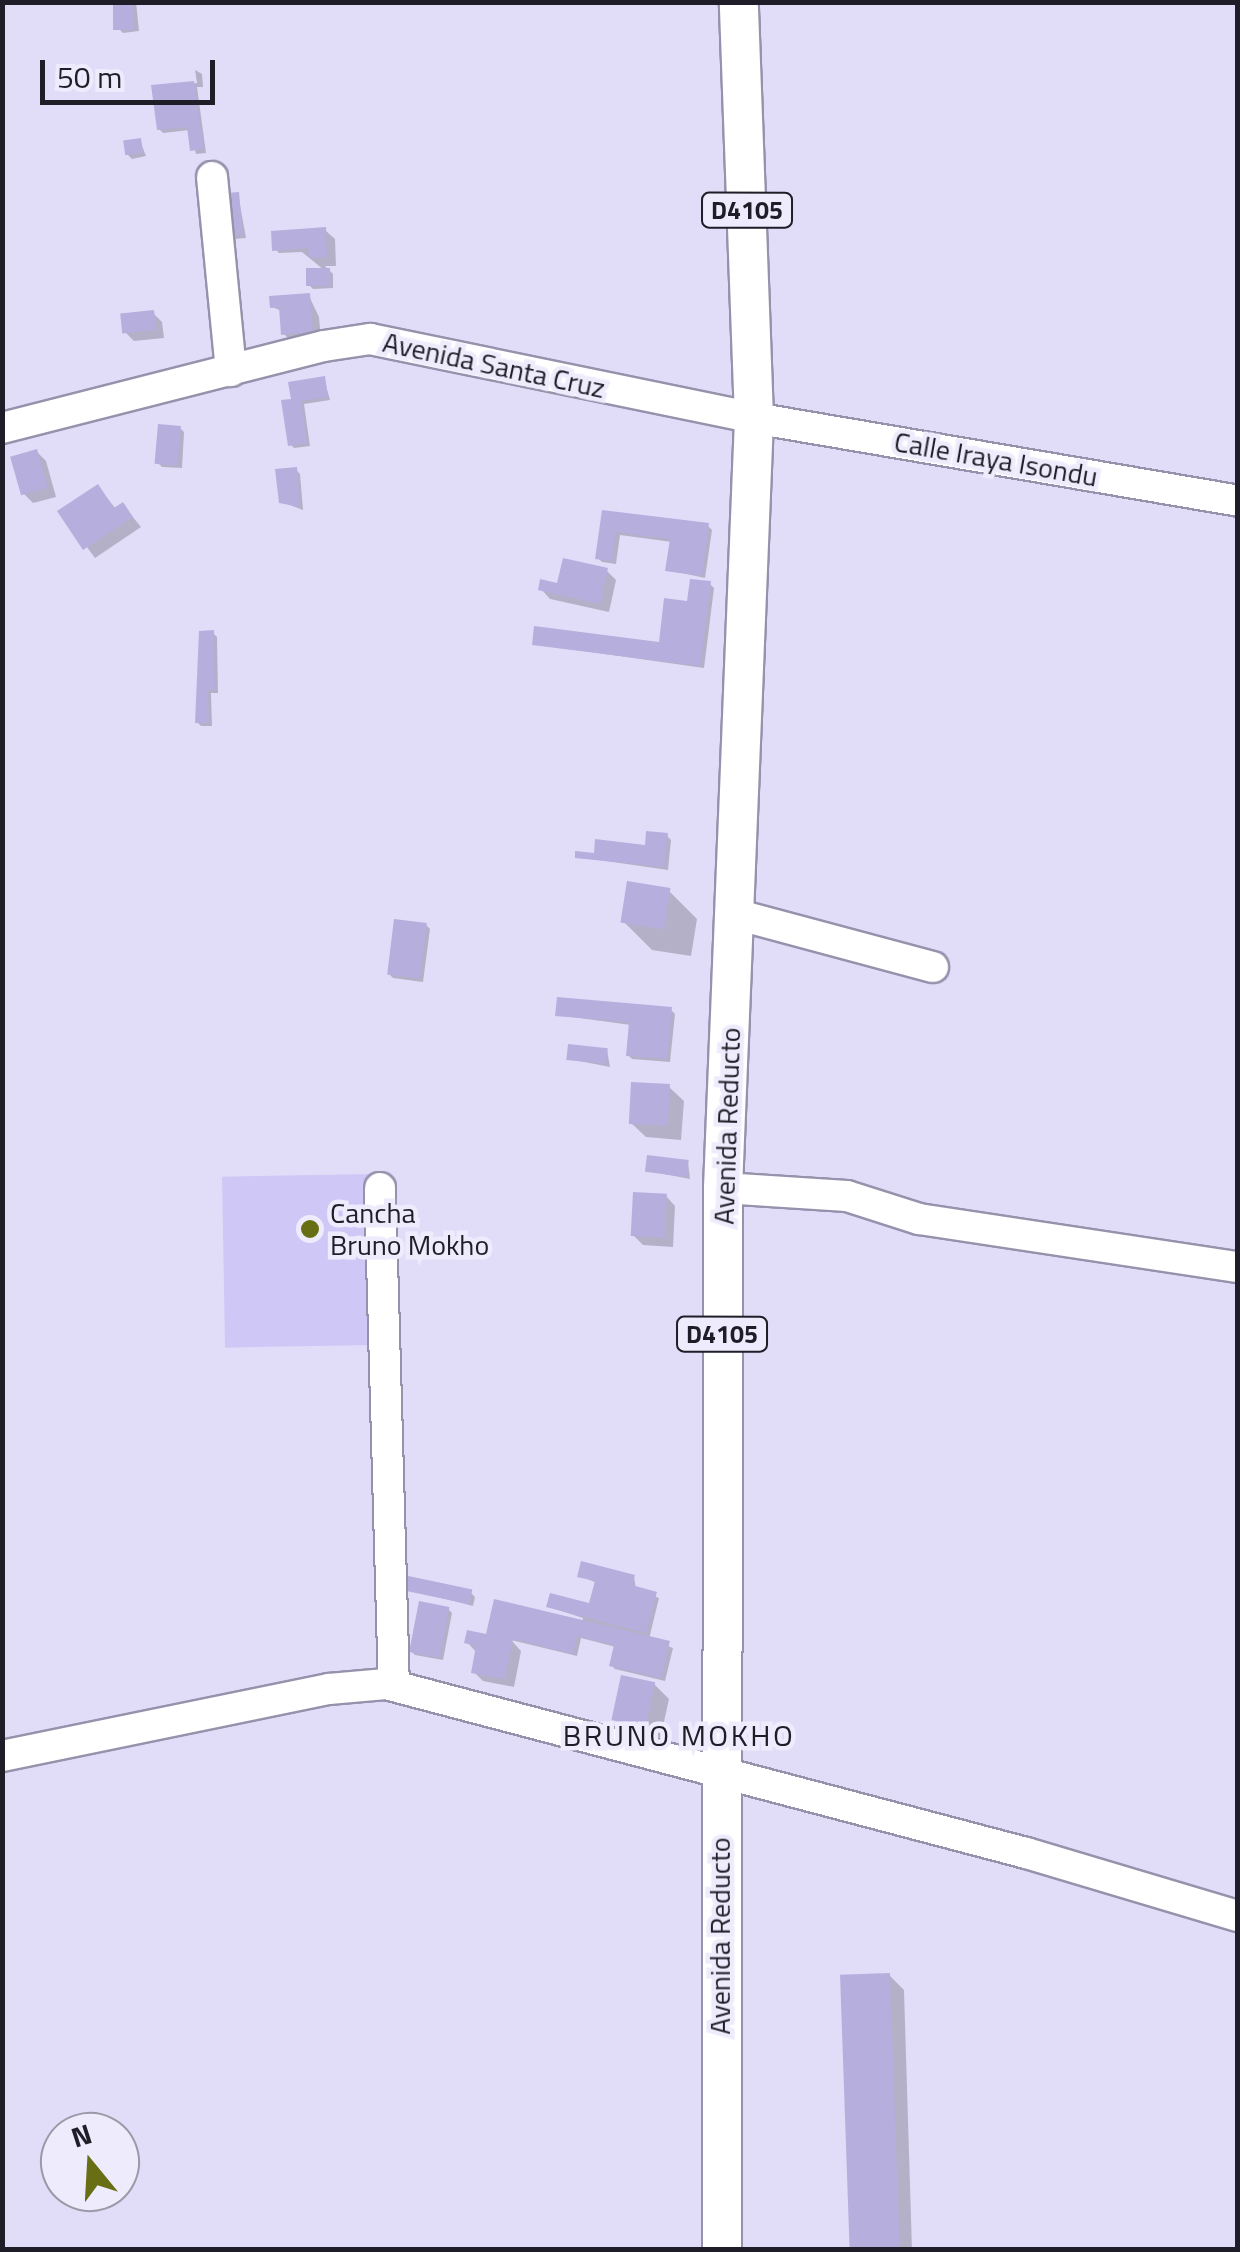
<!DOCTYPE html>
<style>
body{margin:0}
#map{position:relative;width:1240px;height:2252px;overflow:hidden;background:#e1ddf9;font-family:"Titillium Web",sans-serif}
div>[style]{position:absolute}
.green>*{inset:0;background:#cfc8f6;transform-origin:0 0}
.shadow>*{inset:0;background:#0003}
.building>*{inset:0;background:#b6afdd;transform-origin:0 0}
.roads{filter:drop-shadow(2px 0 #9692ac) drop-shadow(-2px 0 #9692ac) drop-shadow(0 2px #9692ac) drop-shadow(0 -2px #9692ac)}
.minor>*{height:30px;margin:-15px;padding:0 15px;transform-origin:15px;border-radius:15px;background:#fff}
.major>*{height:38px;margin:-19px;padding:0 19px;transform-origin:19px;border-radius:19px;background:#fff}
.dots>*{width:28px;height:28px;translate:-50% -50%;box-sizing:border-box;border:5px solid #eeecfc;border-radius:50%}
span{translate:-50% -50%;white-space:nowrap;text-align:center;line-height:1.15;-webkit-text-stroke:9px #eeecfc;paint-order:stroke}
.shield-label span{padding:2px 8px;background:#eeecfc;border:2px solid;border-radius:8px;-webkit-text-stroke-width:0}
.shield-label{font-size:25px;color:#1f1d27;font-weight:700}
.street-label{font-size:28px;color:#1f1d27}
.poi-label{font-size:28px;color:#1f1d27}
.left{translate:0 -50%;text-align:left}
.neighbourhood-label{font-size:30px;color:#1f1d27;letter-spacing:2.5px}
.frame{position:absolute;inset:0;border:5px solid #1f1d27;pointer-events:none}
.north{position:absolute;left:40px;top:2112px;width:100px;height:100px;box-sizing:border-box;background:#eeecfc;border:2px solid #9b99a7;border-radius:50%;rotate:342deg;font-size:28px;font-weight:700;line-height:40px;text-align:center;color:#1f1d27}
.north::after{content:'';display:block;margin:auto;width:35px;height:45px;background:#686e14;clip-path:polygon(50% 0,100% 100%,50% 72%,0 100%)}
.scale{position:absolute;left:40px;top:60px;width:175px;height:45px;box-sizing:border-box;border:5px solid #1f1d27;border-top:0;padding-left:12px;font-size:30px;line-height:35px;white-space:nowrap;color:#1f1d27;-webkit-text-stroke:8px #eeecfc;paint-order:stroke}
</style>
<div id="map">
<div class="green">
<div style="left:374px;top:1174px;width:171px;height:152px;rotate:89deg"></div>
</div>
<div class="shadow">
<div style="clip-path:polygon(116px 2px,136px 2px,139px 31px,123px 33px,119px 29px)"></div>
<div style="clip-path:polygon(195px 70px,202px 74px,203px 87px,197px 87px,206px 153px,196px 154px,190px 130px,163px 133px,159px 129px,154px 87px,197px 83px)"></div>
<div style="clip-path:polygon(140px 141px,146px 156px,132px 159px,128px 155px)"></div>
<div style="clip-path:polygon(238px 194px,246px 238px,235px 239px,231px 235px)"></div>
<div style="clip-path:polygon(325px 230px,335px 239px,336px 266px,325px 266px,333px 274px,333px 288px,313px 289px,309px 285px,324px 270px,302px 252px,279px 253px,275px 249px)"></div>
<div style="clip-path:polygon(309px 296px,319px 317px,321px 340px,293px 343px,284px 334px,282px 311px,272px 307px)"></div>
<div style="clip-path:polygon(153px 313px,162px 322px,164px 338px,134px 341px,124px 331px)"></div>
<div style="clip-path:polygon(324px 379px,330px 400px,304px 404px,310px 446px,294px 448px,290px 444px,293px 401px)"></div>
<div style="clip-path:polygon(180px 428px,184px 432px,182px 468px,162px 467px,158px 463px)"></div>
<div style="clip-path:polygon(36px 451px,46px 461px,56px 497px,33px 503px,24px 494px)"></div>
<div style="clip-path:polygon(296px 470px,300px 474px,303px 510px,282px 502px)"></div>
<div style="clip-path:polygon(98px 487px,116px 509px,123px 505px,141px 527px,95px 558px,61px 512px)"></div>
<div style="clip-path:polygon(604px 513px,708px 526px,712px 530px,705px 578px,668px 570px,672px 542px,620px 535px,616px 564px,602px 562px,598px 558px)"></div>
<div style="clip-path:polygon(607px 571px,616px 580px,609px 612px,550px 599px,541px 589px)"></div>
<div style="clip-path:polygon(710px 584px,714px 588px,704px 668px,534px 644px,661px 645px,689px 604px)"></div>
<div style="clip-path:polygon(213px 633px,217px 637px,218px 693px,211px 693px,212px 726px,201px 726px,197px 722px)"></div>
<div style="clip-path:polygon(667px 836px,671px 840px,668px 870px,578px 857px,647px 847px)"></div>
<div style="clip-path:polygon(669px 891px,697px 919px,691px 956px,652px 950px,623px 921px)"></div>
<div style="clip-path:polygon(426px 925px,430px 929px,423px 982px,393px 978px,389px 974px)"></div>
<div style="clip-path:polygon(671px 1010px,675px 1014px,670px 1062px,632px 1059px,628px 1055px,631px 1025px,557px 1015px)"></div>
<div style="clip-path:polygon(607px 1050px,610px 1067px,569px 1059px)"></div>
<div style="clip-path:polygon(669px 1087px,684px 1101px,681px 1140px,646px 1137px,631px 1123px)"></div>
<div style="clip-path:polygon(688px 1162px,690px 1179px,648px 1171px)"></div>
<div style="clip-path:polygon(666px 1196px,675px 1206px,673px 1247px,643px 1245px,633px 1235px)"></div>
<div style="clip-path:polygon(580px 1576px,634px 1577px,636px 1589px,659px 1598px,649px 1639px,673px 1648px,665px 1681px,615px 1669px,611px 1665px,616px 1647px,581px 1638px,577px 1656px,511px 1640px,521px 1651px,514px 1687px,483px 1681px,474px 1672px,477px 1653px,467px 1642px,582px 1623px,583px 1618px,549px 1607px,591px 1606px,597px 1583px)"></div>
<div style="clip-path:polygon(403px 1588px,471px 1593px,475px 1597px,473px 1606px)"></div>
<div style="clip-path:polygon(448px 1609px,452px 1613px,443px 1660px,415px 1655px,411px 1651px)"></div>
<div style="clip-path:polygon(654px 1684px,669px 1699px,660px 1740px,629px 1734px,614px 1719px)"></div>
<div style="clip-path:polygon(889px 1975px,904px 1990px,912px 2250px,850px 2250px)"></div>
</div>
<div class="building">
<div style="left:113px;top:2px;width:20px;height:28px"></div>
<div style="clip-path:polygon(194px 81px,204px 149px,190px 151px,187px 127px,157px 130px,151px 85px)"></div>
<div style="left:141px;top:138px;width:15px;height:18px;rotate:82deg"></div>
<div style="left:239px;top:192px;width:43px;height:15px;rotate:85deg"></div>
<div style="clip-path:polygon(326px 227px,327px 257px,309px 258px,308px 248px,272px 251px,271px 231px)"></div>
<div style="left:306px;top:268px;width:24px;height:18px"></div>
<div style="clip-path:polygon(310px 293px,313px 332px,281px 335px,279px 307px,270px 308px,269px 296px)"></div>
<div style="left:154px;top:310px;width:20px;height:34px;rotate:84deg"></div>
<div style="clip-path:polygon(325px 376px,328px 397px,301px 401px,307px 443px,288px 446px,281px 400px,291px 399px,288px 382px)"></div>
<div style="left:158px;top:424px;width:23px;height:40px;rotate:5deg"></div>
<div style="left:37px;top:449px;width:40px;height:28px;rotate:74deg"></div>
<div style="clip-path:polygon(297px 467px,300px 507px,279px 503px,275px 469px)"></div>
<div style="clip-path:polygon(98px 484px,114px 508px,123px 502px,133px 517px,83px 550px,57px 511px)"></div>
<div style="clip-path:polygon(602px 510px,709px 523px,702px 576px,665px 571px,670px 539px,616px 532px,612px 561px,595px 559px)"></div>
<div style="clip-path:polygon(563px 558px,608px 568px,600px 604px,538px 590px,540px 579px,557px 583px)"></div>
<div style="clip-path:polygon(690px 579px,711px 581px,700px 666px,532px 645px,534px 626px,659px 642px,664px 598px,687px 601px)"></div>
<div style="clip-path:polygon(214px 630px,215px 690px,208px 690px,209px 723px,195px 723px,199px 631px)"></div>
<div style="clip-path:polygon(646px 831px,668px 833px,664px 867px,575px 858px,575px 851px,594px 853px,595px 839px,645px 845px)"></div>
<div style="left:627px;top:881px;width:44px;height:42px;rotate:9deg"></div>
<div style="left:394px;top:919px;width:33px;height:56px;rotate:7deg"></div>
<div style="clip-path:polygon(557px 997px,672px 1007px,667px 1059px,626px 1056px,629px 1022px,555px 1016px)"></div>
<div style="left:568px;top:1044px;width:40px;height:16px;rotate:6deg"></div>
<div style="left:631px;top:1082px;width:39px;height:42px;rotate:3deg"></div>
<div style="left:647px;top:1155px;width:42px;height:17px;rotate:7deg"></div>
<div style="left:633px;top:1192px;width:34px;height:44px;rotate:3deg"></div>
<div style="clip-path:polygon(581px 1561px,635px 1575px,632px 1585px,657px 1592px,646px 1633px,546px 1607px,550px 1593px,589px 1603px,595px 1581px,577px 1577px)"></div>
<div style="left:399px;top:1574px;width:75px;height:15px;rotate:12deg"></div>
<div style="clip-path:polygon(494px 1599px,670px 1641px,661px 1678px,609px 1666px,614px 1645px,577px 1636px,573px 1654px,513px 1639px,505px 1679px,471px 1673px,476px 1646px,464px 1643px,467px 1630px,486px 1634px)"></div>
<div style="left:419px;top:1601px;width:31px;height:52px;rotate:11deg"></div>
<div style="left:621px;top:1675px;width:35px;height:46px;rotate:12deg"></div>
<div style="left:890px;top:1973px;width:277px;height:50px;rotate:88deg"></div>
</div>
<div class="roads">
<div class="minor">
<div style="left:212px;top:177px;width:195px;rotate:84.4deg"></div>
<div style="left:2px;top:428px;width:332px;rotate:-14.3deg"></div>
<div style="left:324px;top:346px;width:47px;rotate:-8.7deg"></div>
<div style="left:370px;top:339px;width:392px;rotate:11.6deg"></div>
<div style="left:754px;top:418px;width:491px;rotate:9.7deg"></div>
<div style="left:735px;top:914px;width:205px;rotate:15deg"></div>
<div style="left:380px;top:1188px;width:498px;rotate:88.4deg"></div>
<div style="left:723px;top:1188px;width:124px;rotate:3.7deg"></div>
<div style="left:847px;top:1196px;width:76px;rotate:17.7deg"></div>
<div style="left:919px;top:1219px;width:323px;rotate:8.6deg"></div>
<div style="left:2px;top:1756px;width:334px;rotate:-11.6deg"></div>
<div style="left:329px;top:1689px;width:57px;rotate:-5deg"></div>
<div style="left:386px;top:1684px;width:662px;rotate:14.79deg"></div>
<div style="left:1026px;top:1853px;width:221px;rotate:16.6deg"></div>
</div>
<div class="major">
<div style="left:722px;top:2250px;width:1062px;rotate:-89.95deg"></div>
<div style="left:723px;top:1188px;width:771px;rotate:-87.69deg"></div>
<div style="left:754px;top:418px;width:416px;rotate:-92.1deg"></div>
</div>
</div>
<div class="dots">
<div style="left:310px;top:1229px;background:#686e14"></div>
</div>
<div class="shield-label">
<span style="left:747px;top:210px">D4105</span>
<span style="left:722px;top:1334px">D4105</span>
</div>
<div class="street-label">
<span style="left:494px;top:365px;rotate:12deg">Avenida Santa Cruz</span>
<span style="left:996px;top:459px;rotate:10deg">Calle Iraya Isondu</span>
<span style="left:727px;top:1126px;rotate:-88deg">Avenida Reducto</span>
<span style="left:720px;top:1936px;rotate:-90deg">Avenida Reducto</span>
</div>
<div class="poi-label">
<span class="left" style="left:330px;top:1229px">Cancha<br>Bruno Mokho</span>
</div>
<div class="neighbourhood-label">
<span style="left:679px;top:1735px">BRUNO MOKHO</span>
</div>
<div class="frame"></div>
<div class="north">N</div>
<div class="scale">50 m</div>
</div>
